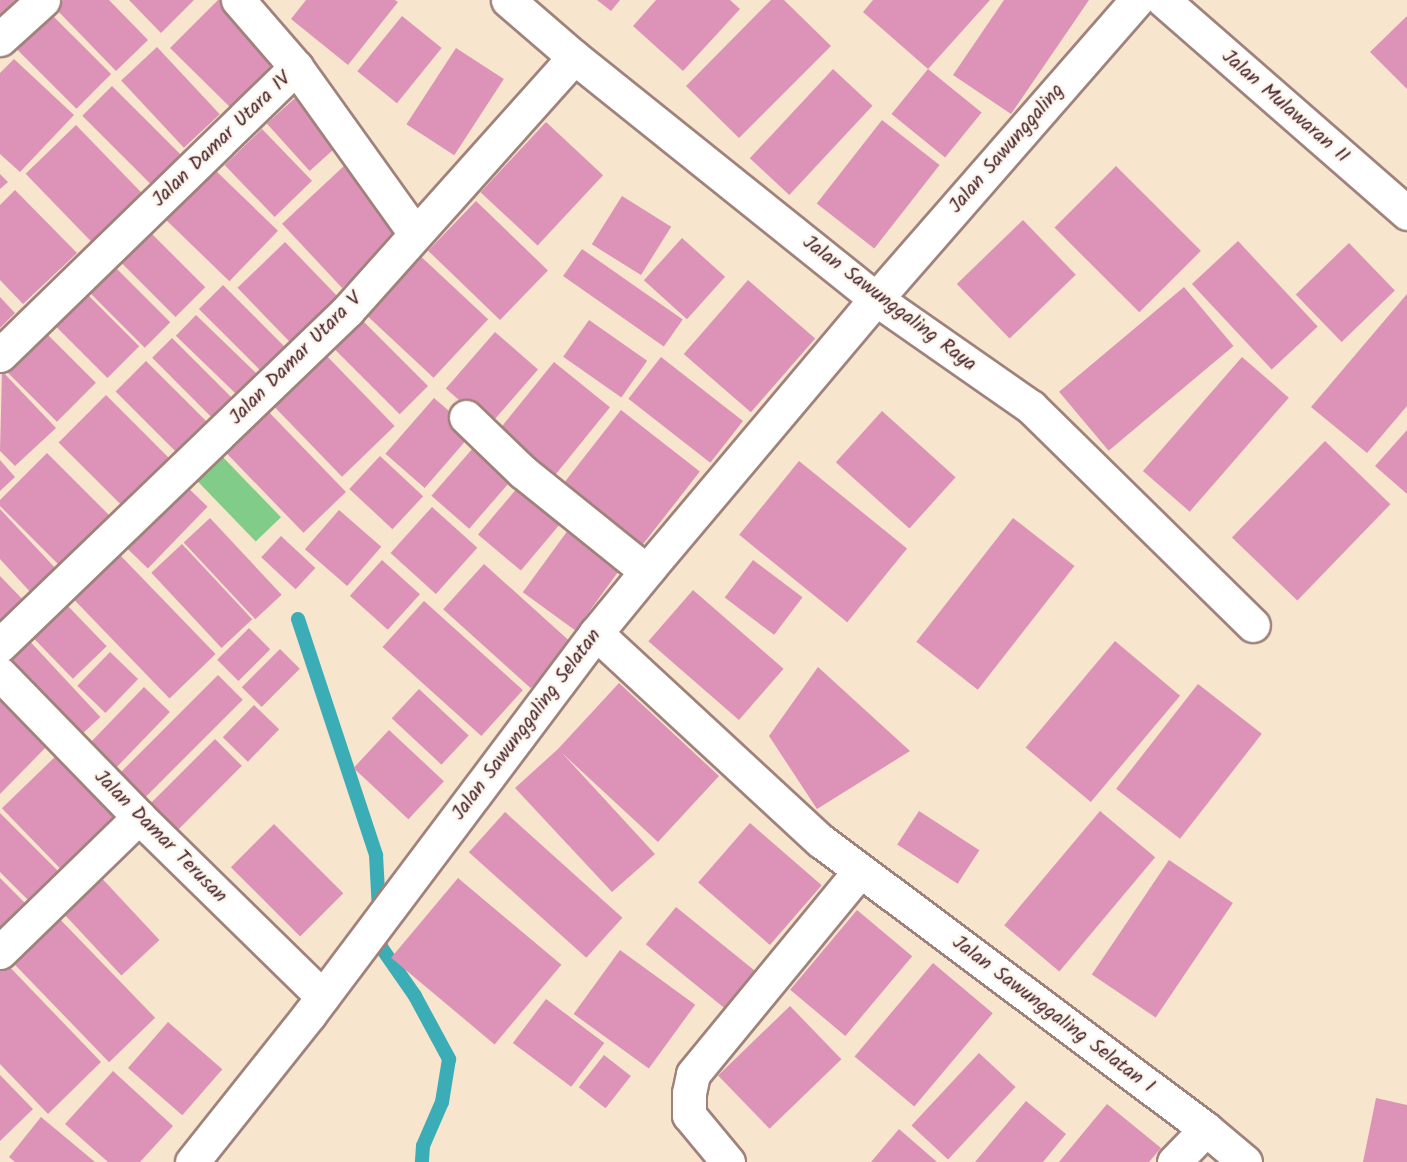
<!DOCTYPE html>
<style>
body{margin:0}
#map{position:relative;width:1407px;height:1162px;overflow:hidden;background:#f7e5ce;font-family:Kalam,sans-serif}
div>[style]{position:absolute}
.green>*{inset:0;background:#81cc89;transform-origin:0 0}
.stream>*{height:14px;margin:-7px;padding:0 7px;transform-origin:7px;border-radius:7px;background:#3badb6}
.building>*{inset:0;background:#dd93b7;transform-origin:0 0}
.roads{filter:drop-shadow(2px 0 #a0827c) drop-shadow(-2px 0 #a0827c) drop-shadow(0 2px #a0827c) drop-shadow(0 -2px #a0827c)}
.minor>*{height:33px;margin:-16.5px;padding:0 16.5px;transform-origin:16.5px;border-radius:16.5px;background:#fff}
span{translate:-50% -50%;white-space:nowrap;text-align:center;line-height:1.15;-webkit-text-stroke:5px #fbf7ec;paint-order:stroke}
.street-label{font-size:20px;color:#4a1f2b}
</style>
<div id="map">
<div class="green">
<div style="left:217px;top:451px;width:92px;height:35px;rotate:46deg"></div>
</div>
<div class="stream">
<div style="left:298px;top:619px;width:249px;rotate:71.7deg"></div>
<div style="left:376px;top:855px;width:92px;rotate:86.9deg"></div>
<div style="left:381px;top:947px;width:60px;rotate:55.2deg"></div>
<div style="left:415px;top:996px;width:72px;rotate:61.6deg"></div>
<div style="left:449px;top:1059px;width:44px;rotate:99.2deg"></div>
<div style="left:442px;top:1102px;width:48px;rotate:113.4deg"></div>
<div style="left:423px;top:1146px;width:16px;rotate:94deg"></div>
</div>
<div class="building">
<div style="clip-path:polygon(0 0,34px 0,0 18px)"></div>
<div style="clip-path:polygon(63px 0,109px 0,148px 40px,116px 71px,55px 8px)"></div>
<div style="clip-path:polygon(129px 0,194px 0,161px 33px)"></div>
<div style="clip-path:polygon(218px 0,232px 0,292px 59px,237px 114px,170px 48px)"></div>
<div style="clip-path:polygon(306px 0,395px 0,398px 2px,348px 65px,291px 19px)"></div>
<div style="clip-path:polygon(597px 0,620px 0,611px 11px)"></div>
<div style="clip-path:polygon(656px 0,730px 0,740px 9px,683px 71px,633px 26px)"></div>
<div style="clip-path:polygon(771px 0,784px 0,831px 46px,739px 138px,686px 86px)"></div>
<div style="clip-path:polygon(873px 0,990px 0,928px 69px,863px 12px)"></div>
<div style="clip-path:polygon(1004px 0,1089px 0,1011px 114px,953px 75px)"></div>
<div style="left:51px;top:14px;width:85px;height:49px;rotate:45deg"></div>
<div style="left:402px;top:16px;width:51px;height:71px;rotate:39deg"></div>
<div style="clip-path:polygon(1407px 16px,1407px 89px,1370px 52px)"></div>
<div style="left:157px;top:47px;width:92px;height:49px;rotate:47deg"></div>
<div style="left:456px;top:48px;width:57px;height:91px;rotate:33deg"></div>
<div style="clip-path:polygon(14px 59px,74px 115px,20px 172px,0 154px,0 73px)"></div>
<div style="left:833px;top:69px;width:54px;height:122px;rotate:43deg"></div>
<div style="left:928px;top:69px;width:69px;height:58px;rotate:39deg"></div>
<div style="left:112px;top:86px;width:103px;height:42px;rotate:45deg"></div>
<div style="left:304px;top:90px;width:64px;height:50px;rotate:48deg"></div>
<div style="left:882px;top:120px;width:73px;height:106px;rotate:38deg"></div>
<div style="left:546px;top:122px;width:78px;height:96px;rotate:43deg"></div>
<div style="left:76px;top:125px;width:95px;height:70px;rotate:46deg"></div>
<div style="left:262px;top:129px;width:72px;height:52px;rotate:46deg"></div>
<div style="left:345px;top:165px;width:88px;height:86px;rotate:47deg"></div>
<div style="left:1116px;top:166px;width:120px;height:87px;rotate:45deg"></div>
<div style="left:214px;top:169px;width:89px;height:70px;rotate:44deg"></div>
<div style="clip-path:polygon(0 174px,8px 182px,0 189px)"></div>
<div style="clip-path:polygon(15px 190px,77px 253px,23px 304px,0 280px,0 205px)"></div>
<div style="left:622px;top:196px;width:58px;height:57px;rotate:32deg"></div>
<div style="left:476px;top:201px;width:100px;height:69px;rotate:44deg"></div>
<div style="left:1023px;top:220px;width:76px;height:92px;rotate:46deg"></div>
<div style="left:143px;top:225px;width:88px;height:42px;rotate:45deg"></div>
<div style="left:682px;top:238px;width:58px;height:57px;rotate:42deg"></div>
<div style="left:1238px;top:241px;width:117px;height:63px;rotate:47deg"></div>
<div style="left:285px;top:242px;width:82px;height:66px;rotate:46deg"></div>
<div style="left:1349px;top:243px;width:66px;height:74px;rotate:46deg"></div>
<div style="left:582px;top:249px;width:123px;height:33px;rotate:35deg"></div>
<div style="left:415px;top:251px;width:100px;height:80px;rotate:43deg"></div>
<div style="left:108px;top:260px;width:88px;height:36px;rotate:45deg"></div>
<div style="left:748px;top:280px;width:89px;height:98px;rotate:41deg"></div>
<div style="left:223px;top:285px;width:90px;height:34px;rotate:45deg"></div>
<div style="left:1184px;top:287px;width:77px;height:163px;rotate:50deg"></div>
<div style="left:82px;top:289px;width:81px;height:45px;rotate:45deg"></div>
<div style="clip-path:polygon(1407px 294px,1407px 406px,1367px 453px,1311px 407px)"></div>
<div style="clip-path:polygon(0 297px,15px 313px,0 328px)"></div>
<div style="left:196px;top:315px;width:95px;height:29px;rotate:44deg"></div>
<div style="left:358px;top:316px;width:99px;height:40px;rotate:45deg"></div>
<div style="left:589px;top:320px;width:71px;height:45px;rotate:35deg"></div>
<div style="left:40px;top:327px;width:79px;height:55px;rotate:45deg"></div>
<div style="left:495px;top:332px;width:57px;height:75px;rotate:41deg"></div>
<div style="left:172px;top:338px;width:91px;height:28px;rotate:45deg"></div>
<div style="left:323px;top:352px;width:103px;height:73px;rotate:46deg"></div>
<div style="left:661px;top:357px;width:104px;height:53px;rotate:38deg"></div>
<div style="left:1242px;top:357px;width:62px;height:151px;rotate:41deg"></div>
<div style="left:146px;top:361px;width:97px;height:43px;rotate:45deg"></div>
<div style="left:554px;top:362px;width:72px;height:97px;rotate:39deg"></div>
<div style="clip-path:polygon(2px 371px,56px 428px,15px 466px,0 451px)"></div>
<div style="left:106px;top:395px;width:94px;height:67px;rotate:45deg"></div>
<div style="left:434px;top:398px;width:52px;height:74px;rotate:41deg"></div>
<div style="left:264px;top:407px;width:118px;height:59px;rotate:46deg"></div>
<div style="left:621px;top:410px;width:100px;height:106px;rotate:38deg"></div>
<div style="left:882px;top:411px;width:99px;height:69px;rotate:42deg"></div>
<div style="clip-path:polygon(1407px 430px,1407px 494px,1375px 466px)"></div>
<div style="left:480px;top:440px;width:50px;height:74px;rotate:41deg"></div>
<div style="left:1325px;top:441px;width:91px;height:134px;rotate:44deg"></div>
<div style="clip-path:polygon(47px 453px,114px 520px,64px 570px,0 506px,0 500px)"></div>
<div style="left:380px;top:456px;width:59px;height:45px;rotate:43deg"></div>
<div style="clip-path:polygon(0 460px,15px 477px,0 491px)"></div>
<div style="left:799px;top:461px;width:139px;height:95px;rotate:39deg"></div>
<div style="left:181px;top:481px;width:37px;height:86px;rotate:44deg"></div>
<div style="left:523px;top:481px;width:56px;height:70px;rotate:40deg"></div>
<div style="left:432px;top:507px;width:61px;height:62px;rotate:42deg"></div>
<div style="clip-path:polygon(0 509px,58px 571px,33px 595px,0 559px)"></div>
<div style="left:339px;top:510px;width:56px;height:52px;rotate:41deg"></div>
<div style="left:210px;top:518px;width:105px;height:36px;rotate:47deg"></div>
<div style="left:1013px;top:518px;width:78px;height:157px;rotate:38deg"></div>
<div style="left:571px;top:526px;width:65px;height:82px;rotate:36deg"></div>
<div style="left:281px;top:536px;width:47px;height:29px;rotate:43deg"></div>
<div style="left:182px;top:544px;width:103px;height:42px;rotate:47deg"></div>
<div style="left:119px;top:554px;width:139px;height:64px;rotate:46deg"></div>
<div style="left:382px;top:560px;width:51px;height:48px;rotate:42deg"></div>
<div style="left:753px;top:560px;width:62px;height:47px;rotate:37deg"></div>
<div style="left:484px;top:564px;width:118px;height:61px;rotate:42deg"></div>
<div style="clip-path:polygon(0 576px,28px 605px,0 633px)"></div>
<div style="left:693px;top:590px;width:120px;height:68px;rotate:41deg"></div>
<div style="left:424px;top:601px;width:133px;height:62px;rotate:42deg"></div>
<div style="left:65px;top:603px;width:60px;height:47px;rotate:46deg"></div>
<div style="left:249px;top:628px;width:30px;height:45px;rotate:45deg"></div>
<div style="left:24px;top:635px;width:112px;height:37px;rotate:47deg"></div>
<div style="left:1115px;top:641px;width:85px;height:139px;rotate:40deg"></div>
<div style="left:280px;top:649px;width:28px;height:54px;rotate:45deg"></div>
<div style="left:110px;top:652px;width:39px;height:47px;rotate:44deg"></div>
<div style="clip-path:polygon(818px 667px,910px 751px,817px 809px,769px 736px)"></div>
<div style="left:218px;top:675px;width:35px;height:142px;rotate:45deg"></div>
<div style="clip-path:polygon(619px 683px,719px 776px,658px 842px,562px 753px,655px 854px,612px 892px,515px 788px,558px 749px)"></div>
<div style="left:1198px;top:684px;width:81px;height:133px;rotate:38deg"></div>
<div style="left:144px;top:687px;width:36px;height:85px;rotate:44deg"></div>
<div style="left:419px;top:689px;width:68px;height:40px;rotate:43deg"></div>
<div style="clip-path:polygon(0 693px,50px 743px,0 794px)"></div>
<div style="left:254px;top:705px;width:35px;height:45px;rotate:44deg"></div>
<div style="left:389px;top:730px;width:75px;height:52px;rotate:43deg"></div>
<div style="left:215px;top:739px;width:38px;height:98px;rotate:45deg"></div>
<div style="left:58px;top:754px;width:92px;height:78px;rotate:46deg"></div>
<div style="left:919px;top:811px;width:72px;height:40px;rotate:33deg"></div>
<div style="left:1100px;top:811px;width:72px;height:149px;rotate:40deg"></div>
<div style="left:505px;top:812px;width:158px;height:54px;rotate:42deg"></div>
<div style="clip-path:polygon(0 813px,64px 877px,34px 906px,0 872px)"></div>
<div style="left:750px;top:823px;width:95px;height:79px;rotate:41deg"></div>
<div style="left:274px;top:824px;width:98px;height:61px;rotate:45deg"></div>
<div style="left:1169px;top:860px;width:77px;height:138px;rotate:34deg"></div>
<div style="left:96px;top:872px;width:93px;height:52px;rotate:47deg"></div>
<div style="clip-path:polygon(0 878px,26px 904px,0 929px)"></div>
<div style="left:458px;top:878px;width:135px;height:104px;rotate:40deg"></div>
<div style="left:676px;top:907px;width:113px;height:48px;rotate:39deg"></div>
<div style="left:857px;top:910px;width:72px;height:104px;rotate:40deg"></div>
<div style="left:53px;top:912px;width:147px;height:64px;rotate:46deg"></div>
<div style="left:620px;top:950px;width:93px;height:79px;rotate:36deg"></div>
<div style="clip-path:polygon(3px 960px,101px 1062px,48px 1114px,0 1064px,0 964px)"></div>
<div style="left:933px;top:963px;width:78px;height:122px;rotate:40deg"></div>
<div style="left:546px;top:999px;width:73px;height:55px;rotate:37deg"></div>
<div style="left:790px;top:1006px;width:74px;height:100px;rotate:46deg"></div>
<div style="left:168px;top:1022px;width:72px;height:61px;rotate:41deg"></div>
<div style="left:979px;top:1053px;width:50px;height:99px;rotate:43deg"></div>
<div style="left:604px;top:1055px;width:34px;height:41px;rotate:38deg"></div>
<div style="clip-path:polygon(113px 1071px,173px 1126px,140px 1162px,108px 1162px,65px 1124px)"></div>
<div style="clip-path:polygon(0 1075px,33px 1109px,0 1141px)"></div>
<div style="clip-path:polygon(1376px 1098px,1407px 1105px,1407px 1162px,1363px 1162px)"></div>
<div style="clip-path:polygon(1026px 1101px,1066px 1134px,1043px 1162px,975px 1162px)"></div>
<div style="clip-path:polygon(1107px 1104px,1161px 1148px,1149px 1162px,1059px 1162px)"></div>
<div style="clip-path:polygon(41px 1117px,95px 1162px,15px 1162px,9px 1157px)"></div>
<div style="clip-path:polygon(899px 1129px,937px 1162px,871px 1162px)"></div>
</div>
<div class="roads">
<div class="minor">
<div style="left:238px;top:0;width:89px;rotate:49.1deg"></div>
<div style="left:296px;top:67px;width:204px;rotate:54.4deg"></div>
<div style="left:508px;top:0;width:87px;rotate:40.8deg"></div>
<div style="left:574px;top:57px;width:387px;rotate:38.7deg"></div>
<div style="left:876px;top:299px;width:189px;rotate:34.9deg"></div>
<div style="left:1031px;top:407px;width:311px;rotate:44.5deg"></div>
<div style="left:1163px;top:0;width:324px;rotate:41.1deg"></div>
<div style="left:0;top:39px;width:58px;rotate:-42.2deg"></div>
<div style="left:0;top:355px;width:413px;rotate:-44.2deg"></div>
<div style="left:466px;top:417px;width:79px;rotate:44deg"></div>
<div style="left:523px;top:472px;width:158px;rotate:38.8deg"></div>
<div style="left:596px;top:633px;width:306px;rotate:42.8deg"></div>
<div style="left:821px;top:841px;width:481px;rotate:36.8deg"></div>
<div style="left:1206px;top:1129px;width:51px;rotate:40.2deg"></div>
<div style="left:0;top:645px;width:483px;rotate:-43.9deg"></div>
<div style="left:348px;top:310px;width:339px;rotate:-48.2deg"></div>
<div style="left:0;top:674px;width:199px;rotate:45.8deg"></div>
<div style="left:139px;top:817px;width:257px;rotate:44.4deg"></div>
<div style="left:0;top:952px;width:194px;rotate:-44.2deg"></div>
<div style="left:192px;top:1162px;width:188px;rotate:-51.5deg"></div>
<div style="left:309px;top:1015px;width:478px;rotate:-53.1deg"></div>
<div style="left:596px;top:633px;width:85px;rotate:-50.7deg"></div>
<div style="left:650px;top:567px;width:351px;rotate:-49.9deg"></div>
<div style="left:876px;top:299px;width:397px;rotate:-48.9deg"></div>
<div style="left:728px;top:1162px;width:61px;rotate:-129.7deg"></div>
<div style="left:689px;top:1115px;width:22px;rotate:-90deg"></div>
<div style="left:689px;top:1093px;width:19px;rotate:-78deg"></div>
<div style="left:693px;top:1074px;width:263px;rotate:-50.6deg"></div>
<div style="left:1174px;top:1162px;width:46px;rotate:-45.9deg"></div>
</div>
</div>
<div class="street-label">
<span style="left:1285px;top:107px;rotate:41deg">Jalan Mulawaran II</span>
<span style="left:222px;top:140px;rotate:-44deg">Jalan Damar Utara IV</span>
<span style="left:1007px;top:149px;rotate:-49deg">Jalan Sawunggaling</span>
<span style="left:889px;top:304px;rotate:37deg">Jalan Sawunggaling Raya</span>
<span style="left:296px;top:359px;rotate:-45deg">Jalan Damar Utara V</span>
<span style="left:527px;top:725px;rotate:-53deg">Jalan Sawunggaling Selatan</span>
<span style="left:160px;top:837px;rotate:45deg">Jalan Damar Terusan</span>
<span style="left:1053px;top:1015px;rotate:37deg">Jalan Sawunggaling Selatan I</span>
</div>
</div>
